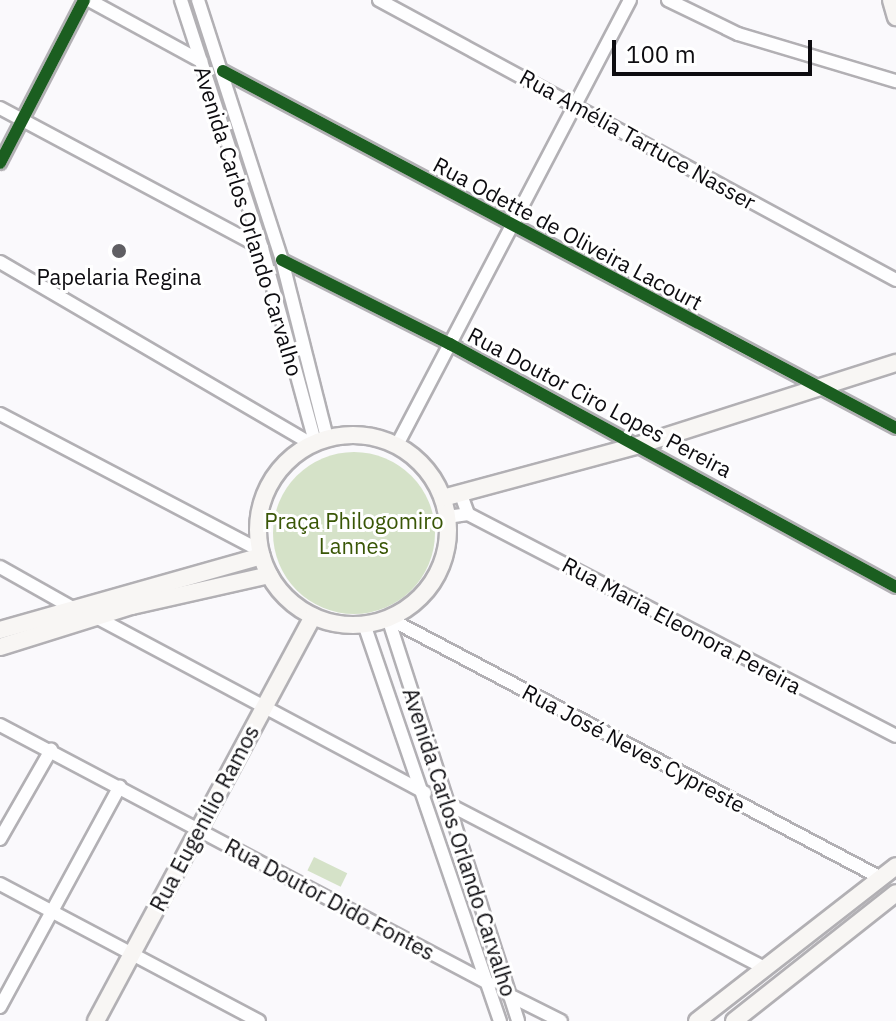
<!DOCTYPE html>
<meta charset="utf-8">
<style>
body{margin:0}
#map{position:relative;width:896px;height:1021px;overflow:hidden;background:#faf9fc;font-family:"IBM Plex Sans",sans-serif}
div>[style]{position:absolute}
.green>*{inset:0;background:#d5e2c8;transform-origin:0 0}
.round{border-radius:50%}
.roads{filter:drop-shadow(2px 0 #b2b0b4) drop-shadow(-2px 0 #b2b0b4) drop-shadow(0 2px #b2b0b4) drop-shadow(0 -2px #b2b0b4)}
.street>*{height:12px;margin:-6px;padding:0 6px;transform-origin:6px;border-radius:6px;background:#fefeff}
.secondary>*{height:16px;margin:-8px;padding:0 8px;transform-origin:8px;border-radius:8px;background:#f8f6f4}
.secondary>.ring{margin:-8px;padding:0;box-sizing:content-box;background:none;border:16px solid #f8f6f4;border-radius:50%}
.cycleway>*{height:12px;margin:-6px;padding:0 6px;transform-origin:6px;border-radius:6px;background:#1b5e20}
.dots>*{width:22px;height:22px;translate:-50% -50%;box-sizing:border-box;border:4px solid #fff;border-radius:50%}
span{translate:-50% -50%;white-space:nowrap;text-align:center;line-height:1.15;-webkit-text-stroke:6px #fff;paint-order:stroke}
.street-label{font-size:22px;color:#0d0c10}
.poi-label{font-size:22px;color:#0d0c10}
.park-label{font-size:22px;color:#395606}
.scale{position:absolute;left:612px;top:40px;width:200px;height:36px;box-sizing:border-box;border:4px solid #0d0c10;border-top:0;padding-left:10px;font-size:24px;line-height:28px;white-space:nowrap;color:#0d0c10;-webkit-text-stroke:6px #fff;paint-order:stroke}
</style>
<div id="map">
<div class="green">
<div class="round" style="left:273px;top:452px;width:162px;height:162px"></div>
<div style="left:314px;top:857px;width:37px;height:15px;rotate:26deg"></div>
</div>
<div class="roads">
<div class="street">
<div style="left:89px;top:0;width:128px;rotate:28.6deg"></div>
<div style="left:181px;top:0;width:261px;rotate:71.9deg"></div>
<div style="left:262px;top:248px;width:201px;rotate:74.7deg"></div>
<div style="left:198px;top:0;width:273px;rotate:72.1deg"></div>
<div style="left:282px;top:260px;width:184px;rotate:75.8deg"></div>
<div style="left:379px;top:0;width:588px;rotate:28.44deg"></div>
<div style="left:668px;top:0;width:78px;rotate:25.9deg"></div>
<div style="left:738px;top:34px;width:165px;rotate:16.6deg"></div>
<div style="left:223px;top:71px;width:762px;rotate:27.94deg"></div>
<div style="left:0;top:108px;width:297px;rotate:28.1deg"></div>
<div style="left:0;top:163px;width:183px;rotate:-62.7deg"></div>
<div style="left:282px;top:260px;width:188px;rotate:26.6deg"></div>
<div style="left:450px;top:344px;width:508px;rotate:28.58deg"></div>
<div style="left:0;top:262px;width:360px;rotate:30.3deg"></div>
<div style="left:0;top:414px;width:295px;rotate:27.7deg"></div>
<div style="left:397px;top:445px;width:502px;rotate:-62.36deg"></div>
<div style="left:460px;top:492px;width:23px;rotate:70deg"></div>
<div style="left:468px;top:514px;width:482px;rotate:27.4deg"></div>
<div style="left:447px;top:517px;width:21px;rotate:-8deg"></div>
<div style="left:0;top:567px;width:81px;rotate:29.4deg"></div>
<div style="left:96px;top:617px;width:373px;rotate:28.1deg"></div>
<div style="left:388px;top:618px;width:557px;rotate:27.81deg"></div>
<div style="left:388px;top:618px;width:423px;rotate:72.1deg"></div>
<div style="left:364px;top:624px;width:420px;rotate:71.1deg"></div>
<div style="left:0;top:725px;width:554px;rotate:27.86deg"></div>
<div style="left:452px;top:806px;width:349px;rotate:27.4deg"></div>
<div style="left:0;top:839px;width:103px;rotate:-60.2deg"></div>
<div style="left:0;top:884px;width:293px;rotate:27.9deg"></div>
<div style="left:509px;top:995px;width:58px;rotate:26.6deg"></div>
<div style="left:0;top:1007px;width:251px;rotate:-61.5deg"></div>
</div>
<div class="secondary">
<div style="left:891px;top:0;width:18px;rotate:74deg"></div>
<div class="ring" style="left:258px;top:435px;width:174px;height:174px"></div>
<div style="left:443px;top:498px;width:203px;rotate:-15.1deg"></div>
<div style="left:639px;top:445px;width:270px;rotate:-17.7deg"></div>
<div style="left:0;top:630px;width:272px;rotate:-15.8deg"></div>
<div style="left:0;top:647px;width:138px;rotate:-17.3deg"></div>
<div style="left:132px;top:606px;width:141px;rotate:-12.7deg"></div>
<div style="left:96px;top:1021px;width:459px;rotate:-61.8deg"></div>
<div style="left:697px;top:1021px;width:252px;rotate:-37.9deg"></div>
<div style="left:734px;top:1021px;width:206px;rotate:-38.3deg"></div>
</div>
</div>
<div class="cycleway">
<div style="left:223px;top:71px;width:762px;rotate:27.94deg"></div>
<div style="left:0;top:163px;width:183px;rotate:-62.7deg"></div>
<div style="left:282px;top:260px;width:188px;rotate:26.6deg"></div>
<div style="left:450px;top:344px;width:508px;rotate:28.58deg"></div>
</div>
<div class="dots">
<div style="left:119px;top:251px;background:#605f63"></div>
</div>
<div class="street-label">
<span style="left:638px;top:139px;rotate:29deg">Rua Amélia Tartuce Nasser</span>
<span style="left:249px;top:221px;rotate:73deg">Avenida Carlos Orlando Carvalho</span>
<span style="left:568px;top:233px;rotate:28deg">Rua Odette de Oliveira Lacourt</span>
<span style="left:600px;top:402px;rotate:28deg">Rua Doutor Ciro Lopes Pereira</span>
<span style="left:682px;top:625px;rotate:28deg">Rua Maria Eleonora Pereira</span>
<span style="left:634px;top:748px;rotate:28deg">Rua José Neves Cypreste</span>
<span style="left:204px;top:818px;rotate:-62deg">Rua Eugenílio Ramos</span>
<span style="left:460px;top:842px;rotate:72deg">Avenida Carlos Orlando Carvalho</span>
<span style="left:330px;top:899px;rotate:28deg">Rua Doutor Dido Fontes</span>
</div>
<div class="poi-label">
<span style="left:119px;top:277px">Papelaria Regina</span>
</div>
<div class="park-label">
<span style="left:354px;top:533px">Praça Philogomiro<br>Lannes</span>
</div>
<div class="scale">100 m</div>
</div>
